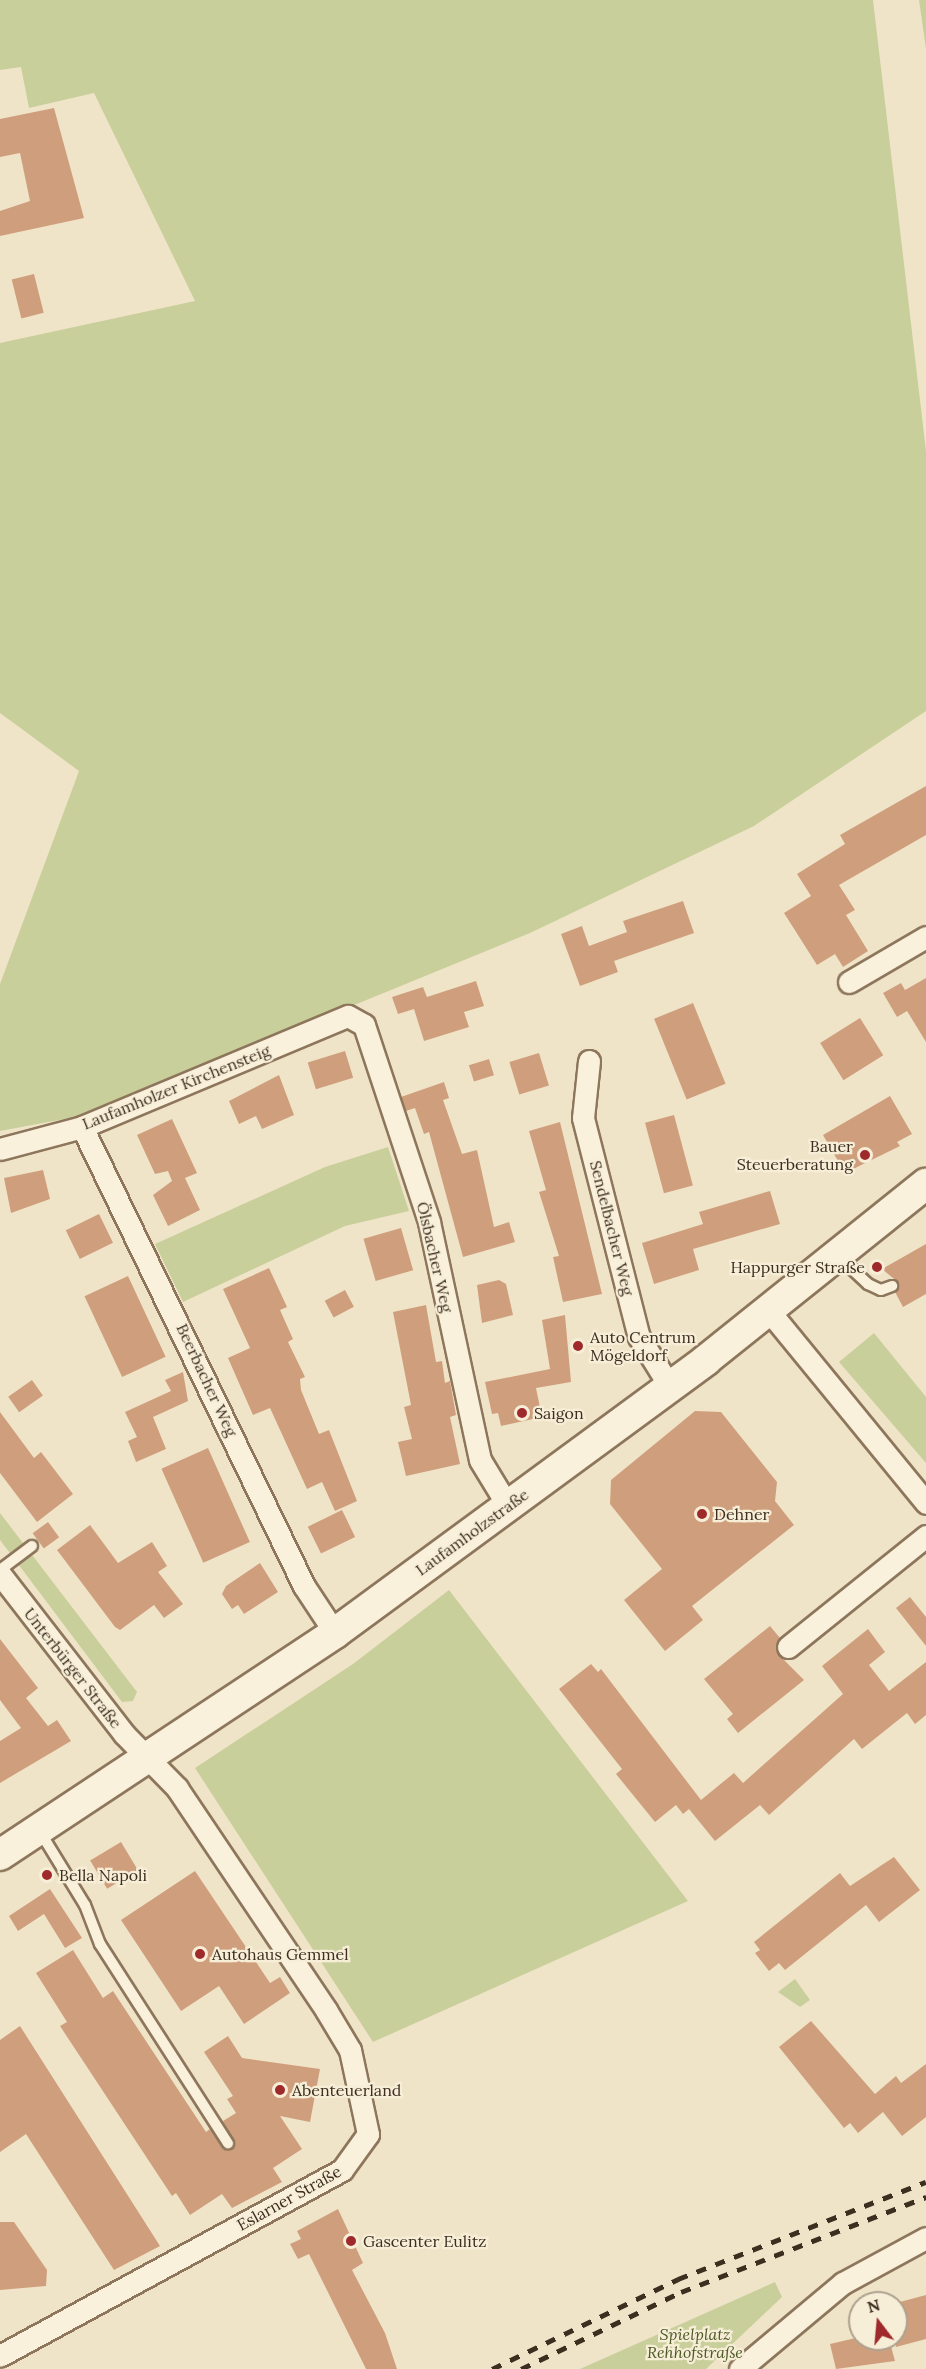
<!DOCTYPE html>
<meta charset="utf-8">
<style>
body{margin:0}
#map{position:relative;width:926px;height:2369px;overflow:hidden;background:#f0e4c8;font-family:Lora,serif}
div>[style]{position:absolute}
.green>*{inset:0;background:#c9cf9b}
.building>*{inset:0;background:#cf9f7d;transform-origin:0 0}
.roads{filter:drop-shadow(2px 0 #8d765c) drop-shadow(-2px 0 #8d765c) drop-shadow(0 2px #8d765c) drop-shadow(0 -2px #8d765c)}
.service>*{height:10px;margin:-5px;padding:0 5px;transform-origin:5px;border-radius:5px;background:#faf1dc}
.minor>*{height:21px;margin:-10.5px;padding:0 10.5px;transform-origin:10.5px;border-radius:10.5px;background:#faf1dc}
.secondary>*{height:30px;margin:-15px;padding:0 15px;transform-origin:15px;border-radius:15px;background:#faf1dc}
.rail>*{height:4.5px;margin-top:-2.25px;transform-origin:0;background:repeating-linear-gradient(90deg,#3d2e20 0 10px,transparent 0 20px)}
.dots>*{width:16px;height:16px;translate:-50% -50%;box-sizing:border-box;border:3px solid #f7eed8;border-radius:50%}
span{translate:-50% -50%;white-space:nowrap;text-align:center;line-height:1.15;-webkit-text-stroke:4.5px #f7eed8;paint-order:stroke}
.street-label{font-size:16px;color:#3d2e20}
.poi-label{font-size:16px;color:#3d2e20}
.right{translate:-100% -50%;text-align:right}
.left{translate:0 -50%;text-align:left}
.park-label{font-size:16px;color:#4d5a26;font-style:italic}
.north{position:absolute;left:848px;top:2291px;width:60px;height:60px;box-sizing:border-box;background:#f7eed8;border:2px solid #ada18e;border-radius:50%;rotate:344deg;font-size:16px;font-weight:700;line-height:24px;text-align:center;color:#3d2e20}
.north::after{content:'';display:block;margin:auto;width:21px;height:27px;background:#9e2a2b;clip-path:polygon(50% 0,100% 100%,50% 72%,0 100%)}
</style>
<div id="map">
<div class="green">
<div style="clip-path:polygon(0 0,873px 0,926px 451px,926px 711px,754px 826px,530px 933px,86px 1115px,0 1131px,0 984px,79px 771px,0 713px,0 343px,195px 301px,94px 93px,29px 108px,21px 67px,0 70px)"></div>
<div style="clip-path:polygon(919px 0,926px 0,926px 49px)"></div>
<div style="clip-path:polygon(388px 1147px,409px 1211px,345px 1226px,183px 1302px,155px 1244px,325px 1167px)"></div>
<div style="clip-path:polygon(874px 1333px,926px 1397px,926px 1463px,839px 1362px)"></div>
<div style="clip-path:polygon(0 1513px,137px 1692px,133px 1701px,122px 1702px,0 1540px)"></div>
<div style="clip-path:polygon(449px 1590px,688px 1901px,373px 2042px,195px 1768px,353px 1664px)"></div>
<div style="clip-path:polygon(795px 1979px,810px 2000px,800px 2007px,778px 1992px)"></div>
<div style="clip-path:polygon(775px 2282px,782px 2297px,706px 2369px,580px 2369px)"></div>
</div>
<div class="building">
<div style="clip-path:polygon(54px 108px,84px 218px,0 236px,0 211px,30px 201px,20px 153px,0 157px,0 119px)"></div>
<div style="left:34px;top:274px;width:40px;height:23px;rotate:76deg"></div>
<div style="clip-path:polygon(926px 786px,926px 835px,839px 885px,855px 910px,846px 915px,868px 951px,843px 967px,835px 954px,817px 965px,784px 913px,811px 896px,797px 874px,845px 844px,840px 835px)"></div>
<div style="clip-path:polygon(683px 901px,694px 933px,614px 961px,618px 972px,580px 986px,561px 934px,582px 926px,589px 946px,627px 932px,623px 921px)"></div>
<div style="clip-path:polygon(926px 978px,926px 1042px,907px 1011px,897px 1017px,883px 993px,901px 983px,905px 990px)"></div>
<div style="clip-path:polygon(476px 981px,484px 1006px,464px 1012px,469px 1027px,424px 1041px,414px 1009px,398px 1014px,392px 997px,423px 987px,427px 997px)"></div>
<div style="left:693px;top:1003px;width:87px;height:42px;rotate:68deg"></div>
<div style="left:860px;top:1018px;width:44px;height:47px;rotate:58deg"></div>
<div style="left:345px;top:1051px;width:28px;height:39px;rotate:73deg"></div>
<div style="left:539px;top:1053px;width:34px;height:31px;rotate:73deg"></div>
<div style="left:489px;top:1059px;width:17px;height:21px;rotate:73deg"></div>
<div style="clip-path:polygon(279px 1075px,294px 1115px,262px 1129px,256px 1116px,239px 1124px,229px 1101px)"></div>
<div style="clip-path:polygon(444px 1082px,449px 1098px,443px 1100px,462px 1154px,477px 1150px,494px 1227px,509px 1222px,515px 1242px,463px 1257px,429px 1132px,424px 1134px,415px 1108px,406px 1111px,401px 1097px)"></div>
<div style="clip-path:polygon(890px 1096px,912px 1134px,897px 1142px,900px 1146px,845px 1173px,823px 1135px)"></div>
<div style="left:674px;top:1115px;width:73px;height:30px;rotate:75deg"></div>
<div style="clip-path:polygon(172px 1119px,197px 1173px,185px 1178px,200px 1210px,168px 1226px,153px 1195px,172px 1181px,168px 1171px,155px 1174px,137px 1135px)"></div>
<div style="clip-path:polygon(560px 1122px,602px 1294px,563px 1302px,553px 1257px,559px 1256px,539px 1192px,546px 1190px,529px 1131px)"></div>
<div style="clip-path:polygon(43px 1170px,50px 1199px,11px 1213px,4px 1178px)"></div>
<div style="clip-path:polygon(770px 1191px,780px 1224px,693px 1249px,699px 1270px,654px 1284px,642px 1243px,703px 1224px,699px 1212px)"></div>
<div style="left:99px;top:1214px;width:32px;height:37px;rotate:64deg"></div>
<div style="left:401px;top:1228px;width:44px;height:39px;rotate:74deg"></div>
<div style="clip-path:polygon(926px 1244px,926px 1294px,903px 1307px,895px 1292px,899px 1283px,882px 1269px)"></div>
<div style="clip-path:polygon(269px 1268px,287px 1307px,280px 1310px,293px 1339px,288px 1342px,305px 1377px,300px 1379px,301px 1390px,319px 1434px,329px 1430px,357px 1501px,335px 1511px,322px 1482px,307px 1489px,270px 1408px,253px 1415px,228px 1358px,250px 1348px,223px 1289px)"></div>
<div style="left:128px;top:1276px;width:89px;height:48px;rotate:65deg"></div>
<div style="clip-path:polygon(499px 1280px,506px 1284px,513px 1315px,482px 1323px,477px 1285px)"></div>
<div style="left:345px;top:1290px;width:19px;height:23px;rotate:62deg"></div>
<div style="clip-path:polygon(426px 1305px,436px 1362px,442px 1361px,445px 1383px,450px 1381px,456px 1415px,450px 1417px,460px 1464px,406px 1476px,398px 1442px,412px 1439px,404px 1407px,411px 1405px,393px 1312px)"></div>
<div style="clip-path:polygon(565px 1315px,571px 1382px,536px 1388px,542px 1417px,501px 1426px,498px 1413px,492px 1414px,485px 1382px,550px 1369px,542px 1320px)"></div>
<div style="clip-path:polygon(183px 1372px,188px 1401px,153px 1417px,166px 1449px,136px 1462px,128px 1441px,137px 1437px,125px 1412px,171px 1391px,165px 1380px)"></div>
<div style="left:32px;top:1380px;width:19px;height:29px;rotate:55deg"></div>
<div style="clip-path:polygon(695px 1411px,721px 1412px,777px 1482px,775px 1501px,794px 1525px,692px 1606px,703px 1620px,665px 1651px,624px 1600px,662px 1569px,610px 1504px,611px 1480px)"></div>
<div style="clip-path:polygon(0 1412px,34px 1458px,41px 1452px,73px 1494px,37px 1522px,0 1473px)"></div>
<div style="left:208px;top:1448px;width:103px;height:51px;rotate:66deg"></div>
<div style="left:342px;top:1510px;width:30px;height:38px;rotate:64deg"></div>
<div style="left:48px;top:1522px;width:19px;height:19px;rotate:54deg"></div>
<div style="clip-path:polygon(90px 1525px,118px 1563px,152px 1542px,167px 1566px,158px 1572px,183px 1604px,164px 1618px,154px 1605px,120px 1630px,115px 1627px,57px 1550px)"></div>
<div style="clip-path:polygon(260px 1563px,278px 1592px,244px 1614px,238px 1605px,232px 1609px,222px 1594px,226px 1586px)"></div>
<div style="clip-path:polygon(910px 1597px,926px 1617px,926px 1646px,896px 1608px)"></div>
<div style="clip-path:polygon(770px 1626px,780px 1638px,778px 1654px,804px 1680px,738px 1733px,727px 1719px,733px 1714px,704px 1679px)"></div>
<div style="clip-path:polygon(868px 1629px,885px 1652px,869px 1665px,889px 1691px,926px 1662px,926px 1715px,915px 1724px,907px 1713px,862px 1749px,854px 1739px,769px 1815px,760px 1805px,715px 1841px,689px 1809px,683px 1814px,676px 1805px,655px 1822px,616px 1774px,622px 1769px,559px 1689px,591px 1664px,598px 1672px,601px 1669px,701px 1800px,734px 1773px,743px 1783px,843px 1694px,822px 1666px)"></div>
<div style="clip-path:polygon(0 1639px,38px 1688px,26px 1698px,48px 1726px,57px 1720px,71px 1741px,0 1783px,0 1741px,21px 1728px,0 1700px)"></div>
<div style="left:121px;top:1842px;width:33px;height:36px;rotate:59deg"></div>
<div style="clip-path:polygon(894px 1857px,920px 1890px,879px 1922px,866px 1905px,785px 1970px,779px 1963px,769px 1971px,755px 1953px,760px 1950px,754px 1942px,840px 1873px,850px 1886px)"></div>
<div style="clip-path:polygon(195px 1871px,270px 1983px,280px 1977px,290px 1993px,244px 2024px,219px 1986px,181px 2011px,121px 1920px)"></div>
<div style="clip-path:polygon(50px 1889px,82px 1938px,65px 1948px,44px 1914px,18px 1931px,9px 1916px)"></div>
<div style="clip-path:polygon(73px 1950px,103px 1998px,113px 1991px,206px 2132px,210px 2129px,225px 2150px,235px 2143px,223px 2121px,236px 2113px,227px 2099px,233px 2096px,204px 2052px,228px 2036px,242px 2058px,320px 2069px,310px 2122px,280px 2116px,302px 2149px,273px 2168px,282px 2182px,232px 2208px,222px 2194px,190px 2215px,176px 2193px,172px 2196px,60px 2026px,67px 2022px,36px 1973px)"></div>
<div style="clip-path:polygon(811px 2021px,875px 2094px,896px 2076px,901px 2083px,926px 2064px,926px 2117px,902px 2136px,883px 2112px,858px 2133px,850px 2123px,844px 2128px,779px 2047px)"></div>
<div style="clip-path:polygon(20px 2026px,160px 2246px,114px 2270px,26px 2134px,0 2152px,0 2040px)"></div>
<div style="clip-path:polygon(338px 2209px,363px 2263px,352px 2270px,385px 2333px,397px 2369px,366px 2369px,309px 2254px,298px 2259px,290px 2244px,301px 2239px,297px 2231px)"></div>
<div style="clip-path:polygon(0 2222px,14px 2222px,47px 2270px,46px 2286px,0 2290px)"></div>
<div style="clip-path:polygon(926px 2295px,926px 2339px,896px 2347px,896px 2303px)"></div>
<div style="clip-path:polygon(860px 2337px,889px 2339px,895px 2361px,836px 2369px,830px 2344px)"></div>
</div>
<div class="roads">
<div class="service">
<div style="left:839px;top:1257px;width:40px;rotate:43deg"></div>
<div style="left:868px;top:1284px;width:14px;rotate:25deg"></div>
<div style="left:881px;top:1290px;width:12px;rotate:-20deg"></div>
<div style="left:0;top:1570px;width:40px;rotate:-37deg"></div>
<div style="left:39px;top:1830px;width:88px;rotate:58.5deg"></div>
<div style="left:85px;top:1905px;width:42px;rotate:69deg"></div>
<div style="left:100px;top:1944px;width:237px;rotate:57.3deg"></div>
</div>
<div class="minor">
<div style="left:849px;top:982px;width:89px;rotate:-30.3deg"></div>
<div style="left:589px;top:1061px;width:57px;rotate:96deg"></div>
<div style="left:583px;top:1118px;width:226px;rotate:75.7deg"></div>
<div style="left:639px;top:1337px;width:59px;rotate:58.2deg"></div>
<div style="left:82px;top:1127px;width:510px;rotate:64.19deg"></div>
<div style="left:304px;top:1586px;width:56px;rotate:56.6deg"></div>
<div style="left:0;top:1149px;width:85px;rotate:-15deg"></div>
<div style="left:82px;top:1127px;width:288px;rotate:-22.7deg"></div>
<div style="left:348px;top:1016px;width:18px;rotate:29deg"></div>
<div style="left:364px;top:1025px;width:207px;rotate:71.7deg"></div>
<div style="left:429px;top:1222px;width:243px;rotate:77.9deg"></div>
<div style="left:480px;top:1460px;width:54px;rotate:58.7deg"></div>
<div style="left:769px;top:1311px;width:248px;rotate:50.7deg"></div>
<div style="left:0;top:1574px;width:202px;rotate:52.2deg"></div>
<div style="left:124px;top:1734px;width:76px;rotate:45.5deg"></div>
<div style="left:177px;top:1788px;width:267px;rotate:56.1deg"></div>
<div style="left:326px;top:2010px;width:47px;rotate:59deg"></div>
<div style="left:350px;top:2050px;width:86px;rotate:77.9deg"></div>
<div style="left:368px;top:2134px;width:44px;rotate:125.8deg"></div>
<div style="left:342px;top:2170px;width:389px;rotate:151.5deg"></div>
<div style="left:788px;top:1647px;width:177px;rotate:-38.8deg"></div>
<div style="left:740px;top:2369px;width:134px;rotate:-39.9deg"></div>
<div style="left:843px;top:2283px;width:94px;rotate:-28.5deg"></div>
</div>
<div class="secondary">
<div style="left:0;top:1855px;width:402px;rotate:-33.5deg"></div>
<div style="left:335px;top:1633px;width:461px;rotate:-36.3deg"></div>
<div style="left:706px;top:1360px;width:282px;rotate:-38.7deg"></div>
</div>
</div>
<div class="rail">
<div style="left:492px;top:2369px;width:207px;rotate:-25.8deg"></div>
<div style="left:678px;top:2279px;width:266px;rotate:-21.4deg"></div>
<div style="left:521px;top:2369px;width:178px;rotate:-25.7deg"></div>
<div style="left:681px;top:2292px;width:263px;rotate:-21.2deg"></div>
</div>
<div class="dots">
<div style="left:865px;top:1155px;background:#9e2a2b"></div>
<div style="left:877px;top:1267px;background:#9e2a2b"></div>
<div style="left:578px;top:1346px;background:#9e2a2b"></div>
<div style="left:522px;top:1413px;background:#9e2a2b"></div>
<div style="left:702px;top:1514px;background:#9e2a2b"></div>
<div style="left:47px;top:1875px;background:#9e2a2b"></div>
<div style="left:200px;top:1954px;background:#9e2a2b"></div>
<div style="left:280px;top:2090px;background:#9e2a2b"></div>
<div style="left:351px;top:2241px;background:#9e2a2b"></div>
</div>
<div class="street-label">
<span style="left:176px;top:1087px;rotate:-22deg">Laufamholzer Kirchensteig</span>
<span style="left:612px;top:1228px;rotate:76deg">Sendelbacher Weg</span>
<span style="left:435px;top:1257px;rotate:77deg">Ölsbacher Weg</span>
<span style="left:207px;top:1380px;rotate:65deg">Beerbacher Weg</span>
<span style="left:472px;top:1532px;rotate:-36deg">Laufamholzstraße</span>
<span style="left:73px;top:1668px;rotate:52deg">Unterbürger Straße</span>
<span style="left:289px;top:2198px;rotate:-29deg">Eslarner Straße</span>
</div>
<div class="poi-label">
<span class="right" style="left:853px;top:1155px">Bauer<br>Steuerberatung</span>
<span class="right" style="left:865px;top:1267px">Happurger Straße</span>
<span class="left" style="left:590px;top:1346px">Auto Centrum<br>Mögeldorf</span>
<span class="left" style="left:534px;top:1413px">Saigon</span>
<span class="left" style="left:714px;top:1514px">Dehner</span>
<span class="left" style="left:59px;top:1875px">Bella Napoli</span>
<span class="left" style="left:212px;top:1954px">Autohaus Gemmel</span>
<span class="left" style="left:292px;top:2090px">Abenteuerland</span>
<span class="left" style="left:363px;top:2241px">Gascenter Eulitz</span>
</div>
<div class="park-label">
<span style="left:695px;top:2343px">Spielplatz<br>Rehhofstraße</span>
</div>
<div class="north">N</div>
</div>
